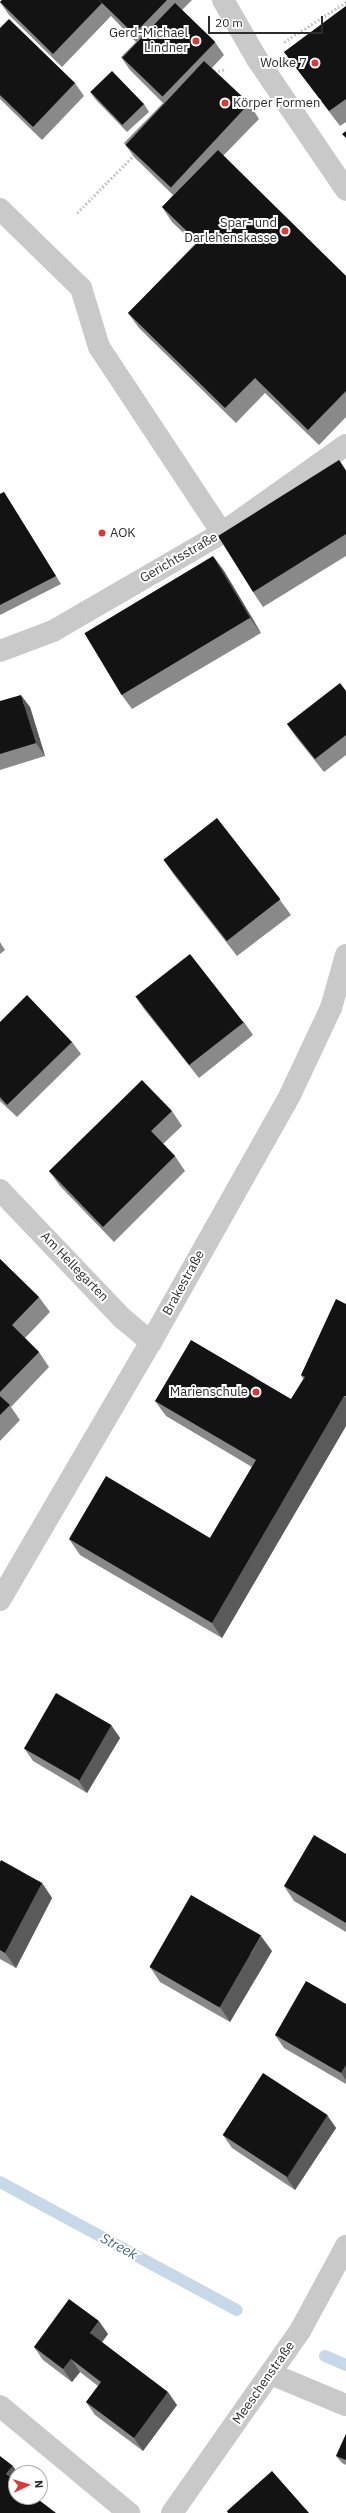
<!DOCTYPE html>
<meta charset="utf-8">
<style>
body{margin:0}
#map{position:relative;width:346px;height:2513px;overflow:hidden;background:#fff;font-family:"IBM Plex Sans",sans-serif}
div>[style]{position:absolute}
.stream>*{height:12px;margin:-6px;padding:0 6px;transform-origin:6px;border-radius:6px;background:#c7d9e8}
.path>*{height:2.5px;margin-top:-1.25px;transform-origin:0;background:repeating-linear-gradient(90deg,#c9c9c9 0 2px,transparent 0 4px)}
.minor>*{height:22px;margin:-11px;padding:0 11px;transform-origin:11px;border-radius:11px;background:#c9c9c9}
.wall>*{inset:0;background:#898989}
.shaded-wall>*{inset:0;background:#5a5a5a}
.building>*{inset:0;background:#131313;transform-origin:0 0}
.dots>*{width:11px;height:11px;translate:-50% -50%;box-sizing:border-box;border:2px solid #fff;border-radius:50%}
span{translate:-50% -50%;white-space:nowrap;text-align:center;line-height:1.15;-webkit-text-stroke:4px #fff;paint-order:stroke}
.poi-label{font-size:13px;color:#2c2c2c}
.right{translate:-100% -50%;text-align:right}
.left{translate:0 -50%;text-align:left}
.street-label{font-size:13px;color:#2c2c2c}
.water-label{font-size:14px;color:#406887;font-style:italic}
.north{position:absolute;left:8px;top:2465px;width:40px;height:40px;box-sizing:border-box;background:#fff;border:1px solid #ababab;border-radius:50%;rotate:86deg;font-size:11px;font-weight:700;line-height:16px;text-align:center;color:#2c2c2c}
.north::after{content:'';display:block;margin:auto;width:14px;height:18px;background:#d8393d;clip-path:polygon(50% 0,100% 100%,50% 72%,0 100%)}
.scale{position:absolute;left:208px;top:16px;width:115px;height:18px;box-sizing:border-box;border:2px solid #2c2c2c;border-top:0;padding-left:5px;font-size:12px;line-height:14px;white-space:nowrap;color:#2c2c2c;-webkit-text-stroke:3px #fff;paint-order:stroke}
</style>
<div id="map">
<div class="stream">
<div style="left:0;top:2182px;width:269px;rotate:28.4deg"></div>
<div style="left:325px;top:2356px;width:23px;rotate:23deg"></div>
</div>
<div class="path">
<div style="left:284px;top:42px;width:74px;rotate:-32.8deg"></div>
<div style="left:214px;top:72px;width:12px;rotate:-14deg"></div>
<div style="left:77px;top:213px;width:83px;rotate:-45.5deg"></div>
</div>
<div class="minor">
<div style="left:223px;top:0;width:68px;rotate:60deg"></div>
<div style="left:257px;top:59px;width:158px;rotate:55.8deg"></div>
<div style="left:0;top:209px;width:113px;rotate:44.3deg"></div>
<div style="left:81px;top:288px;width:62px;rotate:73deg"></div>
<div style="left:99px;top:347px;width:223px;rotate:56.5deg"></div>
<div style="left:0;top:651px;width:57px;rotate:-20.7deg"></div>
<div style="left:53px;top:631px;width:195px;rotate:-30.1deg"></div>
<div style="left:222px;top:533px;width:152px;rotate:-35.4deg"></div>
<div style="left:0;top:1190px;width:177px;rotate:46.4deg"></div>
<div style="left:122px;top:1318px;width:38px;rotate:40deg"></div>
<div style="left:0;top:1600px;width:299px;rotate:-59.7deg"></div>
<div style="left:151px;top:1342px;width:283px;rotate:-60.6deg"></div>
<div style="left:290px;top:1095px;width:96px;rotate:-64.8deg"></div>
<div style="left:331px;top:1008px;width:55px;rotate:-74.2deg"></div>
<div style="left:271px;top:2374px;width:81px;rotate:22.5deg"></div>
<div style="left:0;top:2406px;width:168px;rotate:39.7deg"></div>
<div style="left:172px;top:2513px;width:223px;rotate:-54.9deg"></div>
<div style="left:300px;top:2331px;width:97px;rotate:-61.6deg"></div>
</div>
<div class="wall">
<div style="clip-path:polygon(2px 0,192px 0,182px 10px,215px 42px,224px 55px,212px 68px,249px 103px,259px 119px,223px 156px,346px 276px,346px 417px,319px 445px,265px 393px,236px 423px,139px 328px,128px 313px,195px 244px,172px 222px,162px 207px,173px 195px,135px 158px,124px 143px,163px 103px,130px 70px,121px 57px,136px 42px,111px 16px,62px 67px,9px 15px,0 2px)"></div>
<div style="clip-path:polygon(346px 6px,346px 122px,340px 126px,284px 52px)"></div>
<div style="clip-path:polygon(0 28px,75px 83px,84px 96px,42px 140px,0 99px)"></div>
<div style="clip-path:polygon(90px 92px,144px 104px,149px 112px,127px 132px,96px 100px)"></div>
<div style="clip-path:polygon(339px 460px,346px 470px,346px 556px,263px 607px,253px 592px)"></div>
<div style="clip-path:polygon(4px 492px,9px 500px,61px 584px,0 615px,0 494px)"></div>
<div style="clip-path:polygon(213px 556px,224px 571px,261px 633px,132px 709px,121px 694px)"></div>
<div style="clip-path:polygon(346px 691px,346px 755px,324px 772px,296px 737px,287px 724px)"></div>
<div style="clip-path:polygon(0 701px,30px 707px,45px 756px,0 770px)"></div>
<div style="clip-path:polygon(164px 860px,280px 900px,291px 915px,237px 956px,174px 875px)"></div>
<div style="clip-path:polygon(0 942px,5px 950px,0 954px)"></div>
<div style="clip-path:polygon(135px 996px,244px 1022px,253px 1035px,199px 1078px,144px 1009px)"></div>
<div style="clip-path:polygon(0 1022px,72px 1042px,81px 1054px,17px 1117px,0 1101px)"></div>
<div style="clip-path:polygon(172px 1111px,182px 1126px,163px 1144px,175px 1156px,185px 1171px,114px 1242px,60px 1186px,49px 1171px)"></div>
<div style="clip-path:polygon(0 1259px,39px 1297px,50px 1312px,25px 1338px,39px 1352px,49px 1367px,11px 1407px,20px 1420px,0 1441px)"></div>
<div style="clip-path:polygon(346px 1304px,346px 1426px,222px 1638px,80px 1555px,69px 1539px,210px 1538px,252px 1467px,166px 1416px,155px 1401px,291px 1399px,303px 1379px,301px 1375px)"></div>
<div style="clip-path:polygon(111px 1725px,120px 1738px,87px 1793px,33px 1761px,24px 1748px)"></div>
<div style="clip-path:polygon(346px 1854px,346px 1932px,294px 1901px,284px 1886px)"></div>
<div style="clip-path:polygon(0 1862px,42px 1883px,52px 1898px,16px 1968px,0 1959px)"></div>
<div style="clip-path:polygon(272px 1951px,230px 2022px,160px 1982px,150px 1967px)"></div>
<div style="clip-path:polygon(346px 2004px,346px 2084px,284px 2048px,275px 2035px)"></div>
<div style="clip-path:polygon(327px 2115px,336px 2128px,295px 2190px,232px 2148px,223px 2135px)"></div>
<div style="clip-path:polygon(108px 2334px,102px 2342px,177px 2405px,143px 2451px,95px 2415px,86px 2402px,98px 2386px,80px 2372px,72px 2382px,43px 2360px,34px 2347px)"></div>
<div style="clip-path:polygon(346px 2434px,346px 2465px,342px 2463px,336px 2456px)"></div>
</div>
<div class="shaded-wall">
<div style="clip-path:polygon(213px 556px,224px 571px,261px 633px,250px 618px)"></div>
<div style="clip-path:polygon(21px 695px,30px 707px,45px 756px,36px 743px)"></div>
<div style="clip-path:polygon(344px 1396px,346px 1398px,346px 1426px,222px 1638px,212px 1623px)"></div>
<div style="clip-path:polygon(111px 1725px,120px 1738px,87px 1793px,78px 1780px)"></div>
<div style="clip-path:polygon(42px 1883px,52px 1898px,16px 1968px,5px 1953px)"></div>
<div style="clip-path:polygon(261px 1936px,272px 1951px,230px 2022px,220px 2007px)"></div>
<div style="clip-path:polygon(346px 2065px,346px 2080px,341px 2073px)"></div>
<div style="clip-path:polygon(327px 2115px,336px 2128px,295px 2190px,286px 2177px)"></div>
<div style="clip-path:polygon(99px 2321px,108px 2334px,99px 2346px,90px 2333px)"></div>
<div style="clip-path:polygon(71px 2359px,80px 2372px,72px 2382px,63px 2369px)"></div>
<div style="clip-path:polygon(168px 2392px,177px 2405px,143px 2451px,134px 2438px)"></div>
<div style="clip-path:polygon(13px 2466px,18px 2473px,16px 2473px,16px 2488px,6px 2474px)"></div>
</div>
<div class="building">
<div style="clip-path:polygon(2px 0,99px 0,102px 3px,53px 54px,0 2px)"></div>
<div style="clip-path:polygon(99px 0,167px 0,134px 34px)"></div>
<div style="left:175px;top:3px;width:56px;height:76px;rotate:44deg"></div>
<div style="clip-path:polygon(346px 6px,346px 99px,329px 111px,284px 52px)"></div>
<div style="clip-path:polygon(9px 19px,75px 83px,33px 127px,0 95px,0 28px)"></div>
<div style="left:204px;top:61px;width:62px;height:115px;rotate:43deg"></div>
<div style="left:112px;top:71px;width:46px;height:30px;rotate:46deg"></div>
<div style="clip-path:polygon(346px 131px,346px 138px,342px 134px)"></div>
<div style="clip-path:polygon(218px 150px,346px 276px,346px 391px,308px 430px,255px 378px,225px 408px,128px 313px,198px 242px,162px 207px)"></div>
<div style="clip-path:polygon(339px 460px,346px 471px,346px 534px,253px 592px,218px 536px)"></div>
<div style="clip-path:polygon(4px 492px,56px 576px,0 605px,0 494px)"></div>
<div style="left:213px;top:556px;width:72px;height:150px;rotate:59deg"></div>
<div style="clip-path:polygon(340px 683px,346px 691px,346px 735px,315px 759px,287px 724px)"></div>
<div style="clip-path:polygon(21px 695px,36px 743px,0 754px,0 701px)"></div>
<div style="left:217px;top:818px;width:103px;height:68px;rotate:52deg"></div>
<div style="left:190px;top:954px;width:87px;height:69px;rotate:52deg"></div>
<div style="clip-path:polygon(27px 995px,72px 1042px,7px 1105px,0 1097px,0 1022px)"></div>
<div style="clip-path:polygon(142px 1080px,172px 1111px,151px 1131px,175px 1156px,103px 1227px,49px 1171px)"></div>
<div style="clip-path:polygon(0 1259px,39px 1297px,12px 1325px,39px 1352px,0 1392px)"></div>
<div style="clip-path:polygon(336px 1299px,346px 1304px,346px 1396px,344px 1396px,212px 1623px,69px 1539px,106px 1476px,210px 1538px,256px 1460px,155px 1401px,191px 1340px,291px 1399px,305px 1377px,301px 1375px)"></div>
<div style="clip-path:polygon(0 1396px,10px 1405px,0 1415px)"></div>
<div style="left:56px;top:1693px;width:64px;height:64px;rotate:30deg"></div>
<div style="clip-path:polygon(314px 1835px,346px 1854px,346px 1923px,284px 1886px)"></div>
<div style="clip-path:polygon(1px 1860px,42px 1883px,5px 1953px,0 1950px,0 1862px)"></div>
<div style="left:191px;top:1895px;width:81px;height:83px;rotate:30deg"></div>
<div style="clip-path:polygon(306px 1981px,346px 2004px,346px 2065px,341px 2073px,275px 2035px)"></div>
<div style="left:263px;top:2073px;width:77px;height:74px;rotate:33deg"></div>
<div style="clip-path:polygon(69px 2299px,99px 2321px,90px 2333px,168px 2392px,134px 2438px,86px 2402px,101px 2382px,71px 2359px,63px 2369px,34px 2347px)"></div>
<div style="clip-path:polygon(346px 2434px,346px 2460px,336px 2456px)"></div>
<div style="clip-path:polygon(0 2456px,13px 2466px,6px 2474px,16px 2482px,16px 2497px,35px 2497px,56px 2513px,0 2513px)"></div>
<div style="clip-path:polygon(272px 2471px,309px 2513px,228px 2513px,227px 2511px)"></div>
</div>
<div class="dots">
<div style="left:196px;top:41px;background:#d8393d"></div>
<div style="left:315px;top:63px;background:#d8393d"></div>
<div style="left:225px;top:103px;background:#d8393d"></div>
<div style="left:285px;top:231px;background:#d8393d"></div>
<div style="left:102px;top:533px;background:#d8393d"></div>
<div style="left:256px;top:1392px;background:#d8393d"></div>
</div>
<div class="poi-label">
<span class="right" style="left:188px;top:41px">Gerd-Michael<br>Lindner</span>
<span class="right" style="left:307px;top:63px">Wolke 7</span>
<span class="left" style="left:233px;top:103px">Körper Formen</span>
<span class="right" style="left:277px;top:231px">Spar- und<br>Darlehenskasse</span>
<span class="left" style="left:110px;top:533px">AOK</span>
<span class="right" style="left:248px;top:1392px">Marienschule</span>
</div>
<div class="street-label">
<span style="left:179px;top:558px;rotate:-30deg">Gerichtsstraße</span>
<span style="left:74px;top:1267px;rotate:46deg">Am Hellegarten</span>
<span style="left:184px;top:1283px;rotate:-61deg">Brakestraße</span>
<span style="left:264px;top:2383px;rotate:-55deg">Meeschenstraße</span>
</div>
<div class="water-label">
<span style="left:119px;top:2246px;rotate:28deg">Streek</span>
</div>
<div class="north">N</div>
<div class="scale">20 m</div>
</div>
